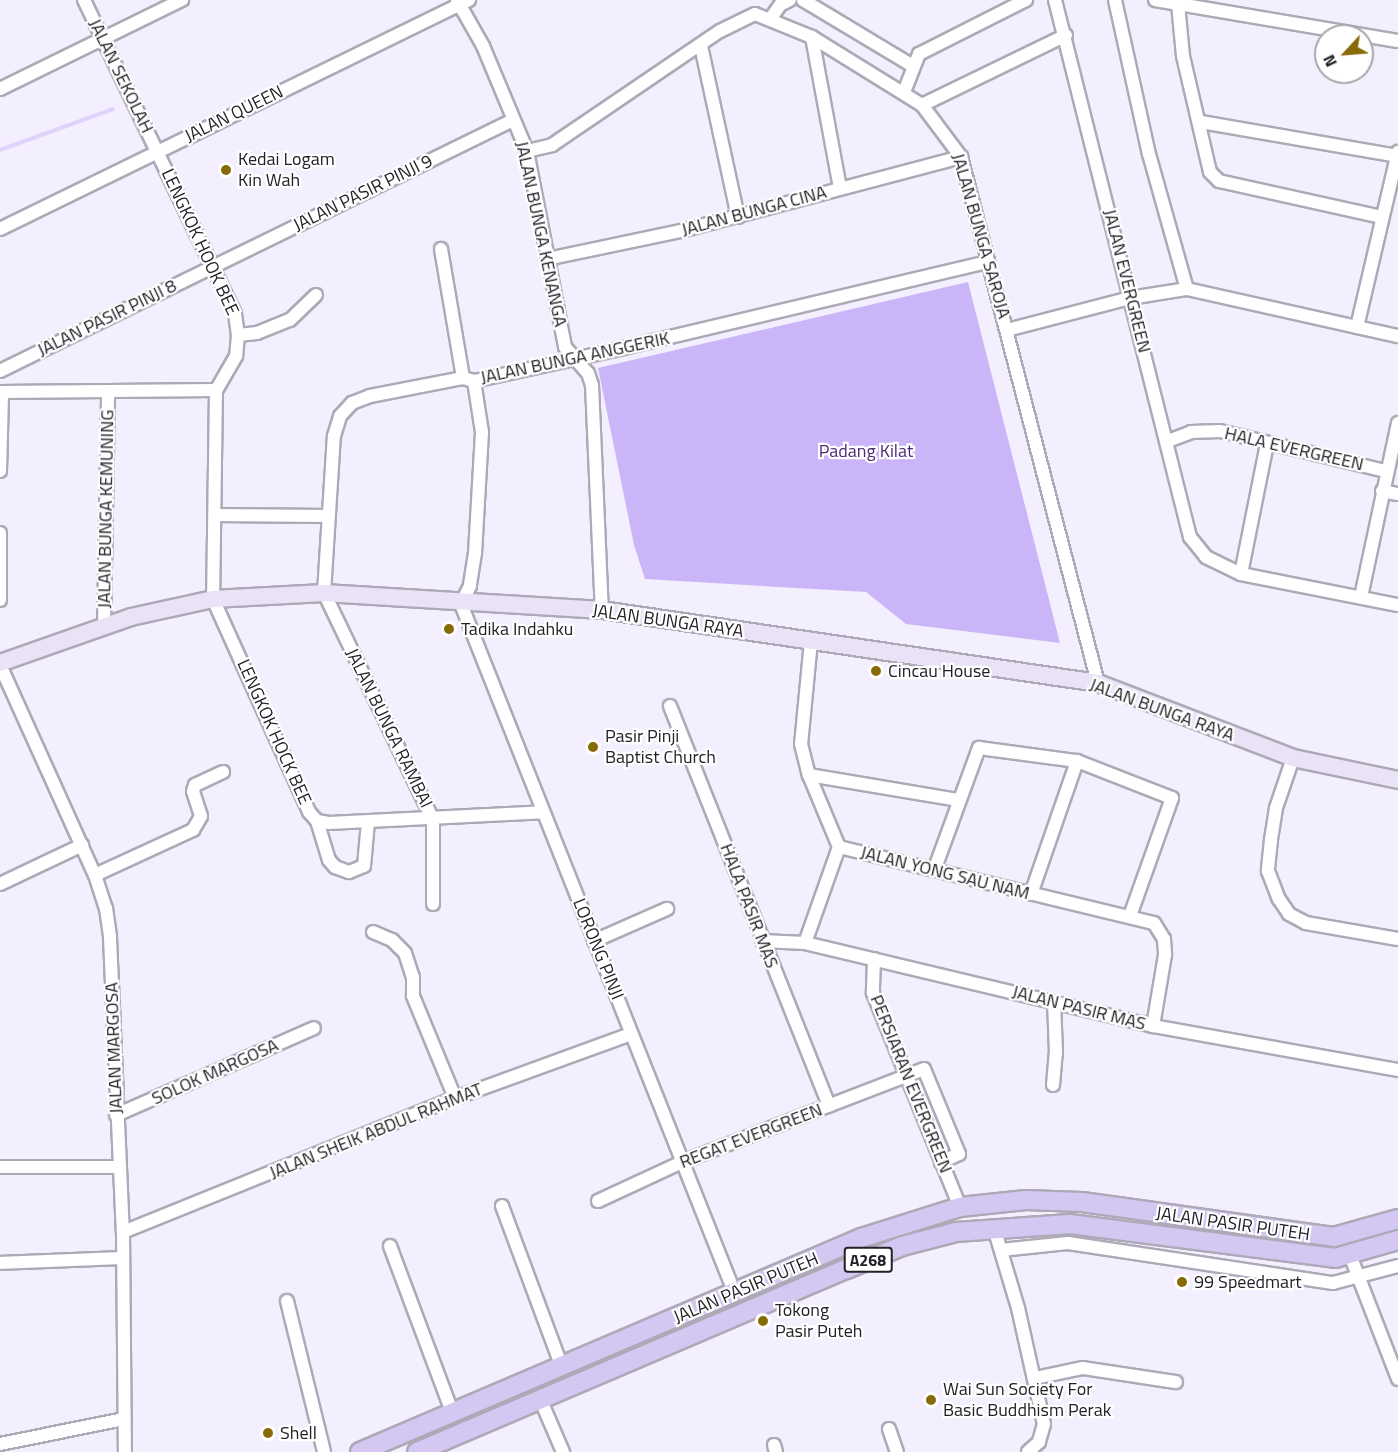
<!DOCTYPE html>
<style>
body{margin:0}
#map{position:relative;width:1398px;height:1452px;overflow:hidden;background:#f3effe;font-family:"Titillium Web",sans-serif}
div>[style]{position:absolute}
.green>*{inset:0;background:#cab5f8}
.stream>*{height:4px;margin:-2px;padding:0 2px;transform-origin:2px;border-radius:2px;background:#dfd3fc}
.roads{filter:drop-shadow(2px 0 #ada9b7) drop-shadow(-2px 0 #ada9b7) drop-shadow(0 2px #ada9b7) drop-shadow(0 -2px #ada9b7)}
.street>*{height:12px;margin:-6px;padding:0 6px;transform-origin:6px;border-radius:6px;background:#fff}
.secondary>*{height:16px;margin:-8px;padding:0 8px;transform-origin:8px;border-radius:8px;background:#eae3f8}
.primary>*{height:18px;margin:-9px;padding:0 9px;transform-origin:9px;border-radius:9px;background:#d4c7f1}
.dots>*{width:16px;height:16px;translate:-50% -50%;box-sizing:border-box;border:3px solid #fff;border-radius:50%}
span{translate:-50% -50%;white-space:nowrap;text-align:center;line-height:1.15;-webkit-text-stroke:4.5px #fff;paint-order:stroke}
.shield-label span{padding:2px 4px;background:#fff;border:2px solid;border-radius:4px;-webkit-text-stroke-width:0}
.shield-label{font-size:16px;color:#232127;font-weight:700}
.street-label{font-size:18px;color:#232127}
.poi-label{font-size:18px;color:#232127}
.left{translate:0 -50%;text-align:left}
.park-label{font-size:18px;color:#4a2a77}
.north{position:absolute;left:1314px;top:24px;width:60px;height:60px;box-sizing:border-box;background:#fff;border:2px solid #a7a6a9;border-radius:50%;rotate:244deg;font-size:16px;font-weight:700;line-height:24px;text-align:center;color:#232127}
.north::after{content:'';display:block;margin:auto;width:21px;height:27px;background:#886a07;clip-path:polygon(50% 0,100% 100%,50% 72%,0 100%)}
</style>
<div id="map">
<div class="green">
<div style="clip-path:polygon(968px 282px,1060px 643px,906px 624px,866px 592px,645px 579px,634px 545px,598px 368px)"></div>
</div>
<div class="stream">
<div style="left:0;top:150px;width:120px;rotate:-19.9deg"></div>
</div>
<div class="roads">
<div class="street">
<div style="left:84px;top:0;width:348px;rotate:64.3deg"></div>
<div style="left:235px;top:314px;width:21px;rotate:82deg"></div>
<div style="left:238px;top:335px;width:21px;rotate:95deg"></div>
<div style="left:236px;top:356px;width:39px;rotate:120deg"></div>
<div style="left:216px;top:390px;width:209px;rotate:90.8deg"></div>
<div style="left:213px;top:599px;width:234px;rotate:65.7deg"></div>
<div style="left:309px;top:812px;width:12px;rotate:48deg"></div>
<div style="left:317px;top:821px;width:12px;rotate:9deg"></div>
<div style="left:329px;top:823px;width:214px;rotate:-2.9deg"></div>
<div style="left:457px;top:0;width:53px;rotate:60.5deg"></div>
<div style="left:483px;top:46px;width:114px;rotate:67.3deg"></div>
<div style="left:527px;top:151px;width:200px;rotate:79deg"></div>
<div style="left:565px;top:347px;width:35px;rotate:49deg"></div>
<div style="left:588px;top:373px;width:13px;rotate:72deg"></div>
<div style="left:592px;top:385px;width:225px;rotate:87.5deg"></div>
<div style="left:803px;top:0;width:128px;rotate:31deg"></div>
<div style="left:1055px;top:0;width:554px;rotate:75.89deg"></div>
<div style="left:1190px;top:537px;width:26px;rotate:51deg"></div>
<div style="left:1206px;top:557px;width:39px;rotate:26deg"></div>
<div style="left:1241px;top:574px;width:160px;rotate:11.2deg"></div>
<div style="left:1115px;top:0;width:158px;rotate:77.6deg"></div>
<div style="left:1149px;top:154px;width:140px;rotate:74.3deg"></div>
<div style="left:1155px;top:0;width:246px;rotate:9.6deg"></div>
<div style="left:1178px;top:4px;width:52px;rotate:84.5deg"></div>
<div style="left:1183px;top:56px;width:119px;rotate:76.9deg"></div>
<div style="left:1210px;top:172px;width:13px;rotate:45deg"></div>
<div style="left:1219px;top:181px;width:166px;rotate:12.5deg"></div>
<div style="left:771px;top:18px;width:16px;rotate:-55deg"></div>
<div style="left:780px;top:5px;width:11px;rotate:-27deg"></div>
<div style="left:812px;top:37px;width:154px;rotate:79.5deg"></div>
<div style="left:701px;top:46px;width:175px;rotate:77.8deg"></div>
<div style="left:0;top:89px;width:203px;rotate:-26.1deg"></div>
<div style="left:904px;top:92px;width:41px;rotate:-68.5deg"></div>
<div style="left:919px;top:54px;width:120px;rotate:-26.8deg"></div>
<div style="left:922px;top:105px;width:160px;rotate:-25.9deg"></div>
<div style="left:1201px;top:122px;width:199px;rotate:9.8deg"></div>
<div style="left:527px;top:151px;width:26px;rotate:-13deg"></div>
<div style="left:552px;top:145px;width:203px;rotate:-34.2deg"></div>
<div style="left:720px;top:31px;width:39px;rotate:-26deg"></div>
<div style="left:755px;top:14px;width:61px;rotate:22deg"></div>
<div style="left:812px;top:37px;width:129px;rotate:31.7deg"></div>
<div style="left:922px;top:105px;width:65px;rotate:53.1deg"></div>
<div style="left:961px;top:157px;width:544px;rotate:75.4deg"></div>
<div style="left:0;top:229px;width:522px;rotate:-26.03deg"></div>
<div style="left:441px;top:249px;width:131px;rotate:80.3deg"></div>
<div style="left:547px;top:259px;width:137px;rotate:-11.8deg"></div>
<div style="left:681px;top:231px;width:290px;rotate:-14.8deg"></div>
<div style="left:1357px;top:327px;width:180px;rotate:-76.8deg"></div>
<div style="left:1007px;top:330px;width:127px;rotate:-14.6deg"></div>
<div style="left:1130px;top:298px;width:58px;rotate:-9deg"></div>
<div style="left:1187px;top:289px;width:216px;rotate:12.6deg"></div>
<div style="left:238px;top:335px;width:19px;rotate:-6deg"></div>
<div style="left:257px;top:333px;width:35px;rotate:-22deg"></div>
<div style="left:290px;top:320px;width:36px;rotate:-44deg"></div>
<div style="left:0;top:371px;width:571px;rotate:-26.07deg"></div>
<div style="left:474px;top:381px;width:52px;rotate:81.1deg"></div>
<div style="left:482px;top:432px;width:121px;rotate:93.3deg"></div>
<div style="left:475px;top:553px;width:33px;rotate:99deg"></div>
<div style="left:470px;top:586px;width:20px;rotate:117deg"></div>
<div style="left:461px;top:604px;width:742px;rotate:68.34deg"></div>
<div style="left:0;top:392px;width:216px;rotate:-0.5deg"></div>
<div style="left:1168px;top:441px;width:25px;rotate:-21deg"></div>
<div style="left:1191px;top:432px;width:29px;rotate:-2deg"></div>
<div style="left:1220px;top:431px;width:170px;rotate:13.6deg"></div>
<div style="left:0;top:471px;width:79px;rotate:-88.5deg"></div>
<div style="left:1382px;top:491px;width:16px;rotate:11deg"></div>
<div style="left:215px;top:515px;width:113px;rotate:0.5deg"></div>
<div style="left:0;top:533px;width:67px;rotate:90deg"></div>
<div style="left:1241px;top:574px;width:133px;rotate:-78.7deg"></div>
<div style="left:1361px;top:597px;width:178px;rotate:-78deg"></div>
<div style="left:104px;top:627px;width:236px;rotate:-89deg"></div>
<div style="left:811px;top:641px;width:103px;rotate:95.5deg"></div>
<div style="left:801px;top:744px;width:32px;rotate:76deg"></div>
<div style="left:809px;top:775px;width:78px;rotate:67.4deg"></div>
<div style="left:839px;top:847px;width:324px;rotate:13.6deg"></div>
<div style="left:1154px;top:923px;width:19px;rotate:58deg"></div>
<div style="left:1164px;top:939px;width:16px;rotate:86deg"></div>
<div style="left:1165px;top:955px;width:72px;rotate:99.6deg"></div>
<div style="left:0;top:665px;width:230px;rotate:65.7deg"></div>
<div style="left:95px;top:875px;width:35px;rotate:72deg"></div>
<div style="left:106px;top:908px;width:30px;rotate:82deg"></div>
<div style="left:110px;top:938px;width:294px;rotate:87.5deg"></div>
<div style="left:123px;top:1232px;width:220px;rotate:89.5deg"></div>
<div style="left:670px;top:706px;width:430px;rotate:68.3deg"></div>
<div style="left:1293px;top:758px;width:53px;rotate:108.8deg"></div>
<div style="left:1276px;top:808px;width:32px;rotate:99deg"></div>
<div style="left:1271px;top:840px;width:31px;rotate:96deg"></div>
<div style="left:1268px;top:871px;width:30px;rotate:69deg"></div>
<div style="left:1279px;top:899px;width:18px;rotate:56deg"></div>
<div style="left:1289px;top:914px;width:19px;rotate:28deg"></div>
<div style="left:1306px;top:923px;width:93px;rotate:9.9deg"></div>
<div style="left:809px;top:775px;width:152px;rotate:9.5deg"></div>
<div style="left:317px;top:821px;width:41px;rotate:72.9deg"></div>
<div style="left:329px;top:860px;width:9px;rotate:49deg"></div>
<div style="left:335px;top:867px;width:15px;rotate:20deg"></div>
<div style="left:349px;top:872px;width:16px;rotate:-22deg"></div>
<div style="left:364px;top:866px;width:44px;rotate:-84.8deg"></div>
<div style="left:935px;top:868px;width:128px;rotate:-69.9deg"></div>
<div style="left:979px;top:748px;width:99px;rotate:7.6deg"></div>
<div style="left:95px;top:875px;width:108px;rotate:-24.7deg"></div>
<div style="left:193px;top:830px;width:16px;rotate:-60deg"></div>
<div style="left:201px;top:816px;width:26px;rotate:-108deg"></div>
<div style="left:193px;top:791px;width:6px;rotate:-72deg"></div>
<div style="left:195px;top:785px;width:31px;rotate:-25deg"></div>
<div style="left:0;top:884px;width:91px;rotate:-25.4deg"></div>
<div style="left:1031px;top:894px;width:141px;rotate:-70.9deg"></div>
<div style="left:1077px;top:761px;width:102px;rotate:21.3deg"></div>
<div style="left:1172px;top:798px;width:125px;rotate:109.6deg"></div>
<div style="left:433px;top:904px;width:84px;rotate:-90deg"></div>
<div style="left:433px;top:820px;width:252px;rotate:-115.6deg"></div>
<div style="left:324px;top:593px;width:157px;rotate:-86.4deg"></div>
<div style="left:334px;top:436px;width:21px;rotate:-73deg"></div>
<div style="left:340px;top:416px;width:18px;rotate:-47deg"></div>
<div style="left:352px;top:403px;width:19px;rotate:-21deg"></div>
<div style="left:370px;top:396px;width:95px;rotate:-11deg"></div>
<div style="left:463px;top:378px;width:11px;rotate:15deg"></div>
<div style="left:474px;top:381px;width:144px;rotate:-12.4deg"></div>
<div style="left:615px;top:350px;width:383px;rotate:-13.3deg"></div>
<div style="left:373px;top:932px;width:21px;rotate:23deg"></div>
<div style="left:392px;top:940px;width:18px;rotate:45deg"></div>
<div style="left:405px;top:953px;width:25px;rotate:72deg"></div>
<div style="left:413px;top:977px;width:19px;rotate:90deg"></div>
<div style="left:413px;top:996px;width:110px;rotate:67.6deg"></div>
<div style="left:594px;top:941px;width:80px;rotate:-23.7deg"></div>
<div style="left:762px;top:941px;width:43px;rotate:2.7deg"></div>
<div style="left:805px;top:943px;width:358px;rotate:13.4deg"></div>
<div style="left:1153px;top:1026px;width:249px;rotate:10.2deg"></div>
<div style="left:805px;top:943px;width:102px;rotate:-70.5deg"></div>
<div style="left:874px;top:959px;width:34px;rotate:92deg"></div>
<div style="left:873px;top:993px;width:231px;rotate:67.9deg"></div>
<div style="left:1053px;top:1085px;width:32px;rotate:-85deg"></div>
<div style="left:1056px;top:1053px;width:51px;rotate:-92.2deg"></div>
<div style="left:116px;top:1115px;width:216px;rotate:-23.7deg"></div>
<div style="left:0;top:1167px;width:118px"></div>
<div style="left:598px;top:1201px;width:93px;rotate:-24.9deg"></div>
<div style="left:682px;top:1162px;width:259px;rotate:-21deg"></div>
<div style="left:924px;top:1069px;width:92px;rotate:67.6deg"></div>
<div style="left:959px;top:1154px;width:20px;rotate:156deg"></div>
<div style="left:502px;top:1206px;width:172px;rotate:69.6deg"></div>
<div style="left:994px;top:1228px;width:84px;rotate:73.3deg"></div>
<div style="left:1018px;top:1308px;width:119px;rotate:77.4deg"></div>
<div style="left:1044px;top:1424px;width:19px;rotate:106deg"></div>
<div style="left:1039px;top:1442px;width:15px;rotate:138deg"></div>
<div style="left:123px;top:1232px;width:358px;rotate:-22deg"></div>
<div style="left:455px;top:1098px;width:187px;rotate:-20deg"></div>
<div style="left:390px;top:1246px;width:177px;rotate:69.5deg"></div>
<div style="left:1001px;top:1250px;width:67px;rotate:-6deg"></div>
<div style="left:1068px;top:1243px;width:268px;rotate:8.6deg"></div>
<div style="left:1333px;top:1283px;width:67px;rotate:-14.7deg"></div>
<div style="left:1350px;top:1255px;width:133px;rotate:68.8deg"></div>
<div style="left:0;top:1263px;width:122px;rotate:-2.3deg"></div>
<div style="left:287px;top:1301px;width:155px;rotate:76.2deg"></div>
<div style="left:1035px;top:1378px;width:49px;rotate:-11.8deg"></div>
<div style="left:1083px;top:1368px;width:94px;rotate:8.6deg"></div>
<div style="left:541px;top:1401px;width:56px;rotate:66.7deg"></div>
<div style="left:889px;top:1429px;width:24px;rotate:71deg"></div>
<div style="left:0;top:1444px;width:126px;rotate:-11.4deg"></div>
<div style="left:774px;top:1445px;width:7px;rotate:74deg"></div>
</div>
<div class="secondary">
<div style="left:0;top:663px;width:139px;rotate:-19.3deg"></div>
<div style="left:131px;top:617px;width:84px;rotate:-12.4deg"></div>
<div style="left:213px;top:599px;width:111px;rotate:-3.1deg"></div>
<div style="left:324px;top:593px;width:279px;rotate:3.5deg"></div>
<div style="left:602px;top:610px;width:501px;rotate:8.37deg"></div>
<div style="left:1098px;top:683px;width:209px;rotate:21deg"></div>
<div style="left:1293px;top:758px;width:107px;rotate:11.8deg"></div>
</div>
<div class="primary">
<div style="left:360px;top:1452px;width:545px;rotate:-23.13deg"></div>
<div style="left:861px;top:1238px;width:104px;rotate:-17.4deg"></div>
<div style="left:960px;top:1207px;width:66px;rotate:-6.1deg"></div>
<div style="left:1026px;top:1200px;width:56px;rotate:2deg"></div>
<div style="left:1082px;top:1202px;width:254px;rotate:7.9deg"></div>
<div style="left:1334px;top:1237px;width:66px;rotate:-15.7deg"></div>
<div style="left:417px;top:1452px;width:467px;rotate:-23.1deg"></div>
<div style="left:847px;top:1269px;width:60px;rotate:-22.7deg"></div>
<div style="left:902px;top:1246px;width:56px;rotate:-14.5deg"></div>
<div style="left:956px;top:1232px;width:114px;rotate:-4deg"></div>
<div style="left:1070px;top:1224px;width:267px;rotate:7.3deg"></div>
<div style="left:1335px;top:1258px;width:66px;rotate:-15.9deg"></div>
</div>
</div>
<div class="dots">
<div style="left:226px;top:170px;background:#886a07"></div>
<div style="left:449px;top:629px;background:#886a07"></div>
<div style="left:876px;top:671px;background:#886a07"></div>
<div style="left:593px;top:747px;background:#886a07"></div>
<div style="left:1182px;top:1282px;background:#886a07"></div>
<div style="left:763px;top:1321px;background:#886a07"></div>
<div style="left:931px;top:1400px;background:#886a07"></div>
<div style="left:268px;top:1433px;background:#886a07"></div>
</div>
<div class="shield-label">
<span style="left:868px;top:1260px">A268</span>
</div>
<div class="street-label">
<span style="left:121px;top:76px;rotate:64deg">JALAN SEKOLAH</span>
<span style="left:234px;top:114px;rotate:-26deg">JALAN QUEEN</span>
<span style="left:363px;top:193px;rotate:-26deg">JALAN PASIR PINJI 9</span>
<span style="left:754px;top:211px;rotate:-15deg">JALAN BUNGA CINA</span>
<span style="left:541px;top:234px;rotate:78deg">JALAN BUNGA KENANGA</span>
<span style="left:981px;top:236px;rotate:74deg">JALAN BUNGA SAROJA</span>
<span style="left:200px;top:242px;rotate:65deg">LENGKOK HOOK BEE</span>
<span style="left:1127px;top:281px;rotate:76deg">JALAN EVERGREEN</span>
<span style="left:107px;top:318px;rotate:-26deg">JALAN PASIR PINJI 8</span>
<span style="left:575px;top:358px;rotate:-12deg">JALAN BUNGA ANGGERIK</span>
<span style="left:1294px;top:449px;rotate:13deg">HALA EVERGREEN</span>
<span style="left:106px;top:509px;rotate:-89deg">JALAN BUNGA KEMUNING</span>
<span style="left:668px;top:621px;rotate:8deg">JALAN BUNGA RAYA</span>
<span style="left:1162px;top:710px;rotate:20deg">JALAN BUNGA RAYA</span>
<span style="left:389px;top:728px;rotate:64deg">JALAN BUNGA RAMBAI</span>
<span style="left:274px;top:732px;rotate:66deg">LENGKOK HOCK BEE</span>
<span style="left:945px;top:873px;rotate:14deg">JALAN YONG SAU NAM</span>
<span style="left:749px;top:906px;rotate:69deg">HALA PASIR MAS</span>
<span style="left:598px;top:949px;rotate:68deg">LORONG PINJI</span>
<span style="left:1079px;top:1008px;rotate:14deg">JALAN PASIR MAS</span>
<span style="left:114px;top:1048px;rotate:-92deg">JALAN MARGOSA</span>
<span style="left:215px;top:1072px;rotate:-24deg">SOLOK MARGOSA</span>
<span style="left:911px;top:1084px;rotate:68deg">PERSIARAN EVERGREEN</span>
<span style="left:376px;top:1131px;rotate:-22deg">JALAN SHEIK ABDUL RAHMAT</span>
<span style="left:751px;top:1136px;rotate:-21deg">REGAT EVERGREEN</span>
<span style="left:1233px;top:1224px;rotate:8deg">JALAN PASIR PUTEH</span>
<span style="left:746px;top:1288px;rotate:-23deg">JALAN PASIR PUTEH</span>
</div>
<div class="poi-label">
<span class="left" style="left:238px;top:170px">Kedai Logam<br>Kin Wah</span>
<span class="left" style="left:461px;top:629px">Tadika Indahku</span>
<span class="left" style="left:888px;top:671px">Cincau House</span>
<span class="left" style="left:605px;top:747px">Pasir Pinji<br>Baptist Church</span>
<span class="left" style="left:1194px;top:1282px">99 Speedmart</span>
<span class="left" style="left:775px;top:1321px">Tokong<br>Pasir Puteh</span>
<span class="left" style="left:943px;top:1400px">Wai Sun Society For<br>Basic Buddhism Perak</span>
<span class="left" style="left:280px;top:1433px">Shell</span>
</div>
<div class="park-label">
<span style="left:866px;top:451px">Padang Kilat</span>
</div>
<div class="north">N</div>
</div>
